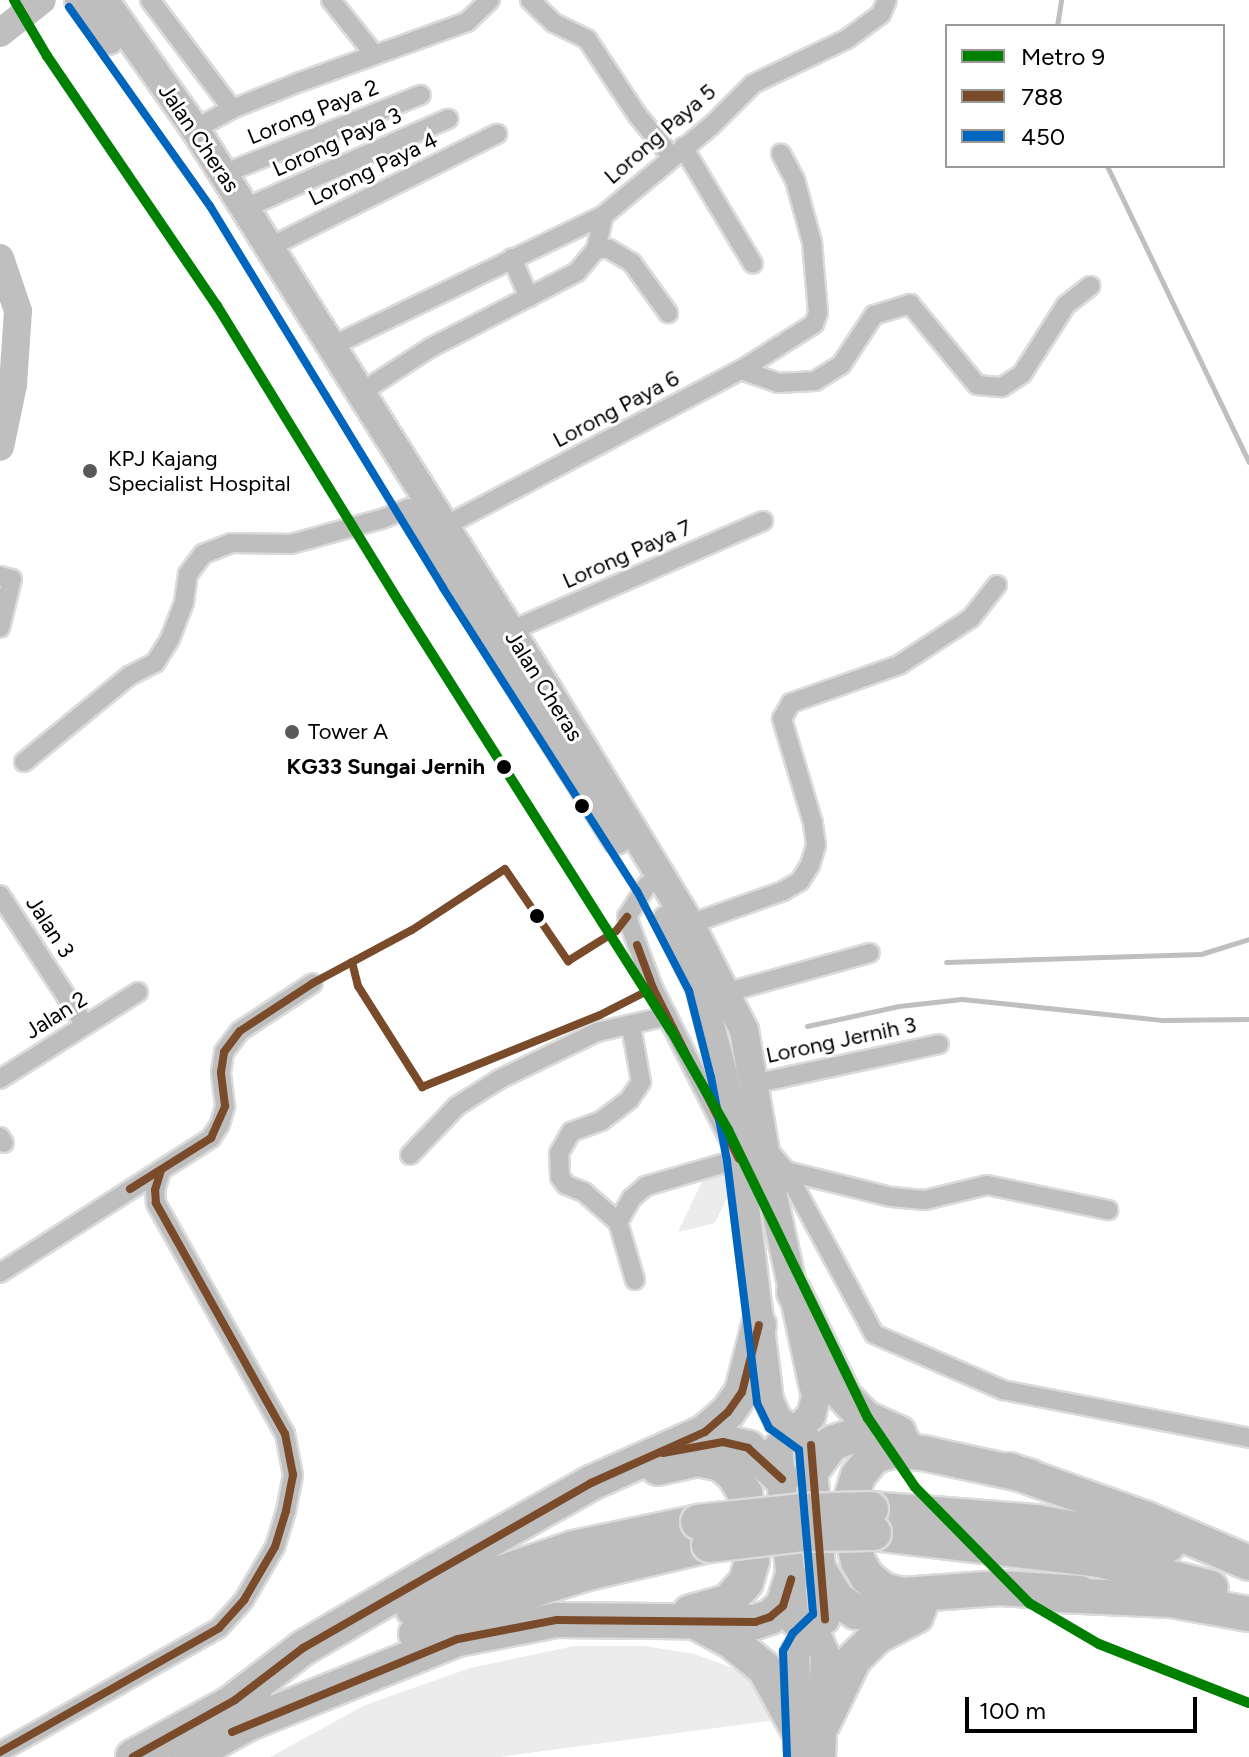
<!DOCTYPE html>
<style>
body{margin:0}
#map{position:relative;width:1249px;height:1757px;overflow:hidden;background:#fff;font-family:Figtree,sans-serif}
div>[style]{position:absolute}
.green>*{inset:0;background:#ececec}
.stream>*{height:5px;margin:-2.5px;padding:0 2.5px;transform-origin:2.5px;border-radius:2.5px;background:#bfbfbf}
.river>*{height:28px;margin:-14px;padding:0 14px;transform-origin:14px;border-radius:14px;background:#bfbfbf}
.roads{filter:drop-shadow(2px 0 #dbdbdb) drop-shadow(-2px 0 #dbdbdb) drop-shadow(0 2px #dbdbdb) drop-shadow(0 -2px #dbdbdb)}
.street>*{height:18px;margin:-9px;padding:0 9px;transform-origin:9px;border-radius:9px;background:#bebebe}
.primary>*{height:28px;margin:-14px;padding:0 14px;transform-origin:14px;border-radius:14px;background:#bebebe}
.highway>*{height:34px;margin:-17px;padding:0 17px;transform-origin:17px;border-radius:17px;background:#bebebe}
.bridges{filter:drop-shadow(2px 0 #dbdbdb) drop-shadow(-2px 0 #dbdbdb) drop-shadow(0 2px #dbdbdb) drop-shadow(0 -2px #dbdbdb)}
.highway-bridge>*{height:34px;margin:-17px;padding:0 17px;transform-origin:17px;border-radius:17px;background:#bebebe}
.bus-1>*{height:8px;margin:-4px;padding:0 4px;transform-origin:4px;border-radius:4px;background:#7a4b2a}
.bus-2>*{height:8px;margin:-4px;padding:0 4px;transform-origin:4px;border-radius:4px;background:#0065bd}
.metro-1>*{height:10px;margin:-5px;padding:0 5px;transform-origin:5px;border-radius:5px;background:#008000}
.dots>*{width:22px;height:22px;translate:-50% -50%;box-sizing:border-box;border:4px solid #fff;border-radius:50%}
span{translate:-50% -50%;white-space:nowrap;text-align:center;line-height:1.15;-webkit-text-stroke:6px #fff;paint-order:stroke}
.street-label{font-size:22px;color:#000}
.poi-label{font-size:22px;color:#000}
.left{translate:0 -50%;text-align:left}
.stop-label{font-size:22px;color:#000;font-weight:700}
.right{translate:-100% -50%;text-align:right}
.legend{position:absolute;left:945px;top:24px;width:280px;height:144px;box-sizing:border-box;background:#fff;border:2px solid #999;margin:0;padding:10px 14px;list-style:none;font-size:24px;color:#000}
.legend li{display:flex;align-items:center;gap:16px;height:40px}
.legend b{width:40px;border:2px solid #999}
.scale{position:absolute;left:965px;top:1697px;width:232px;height:36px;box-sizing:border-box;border:4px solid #000;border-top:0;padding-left:10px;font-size:24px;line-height:28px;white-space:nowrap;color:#000;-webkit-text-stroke:6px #fff;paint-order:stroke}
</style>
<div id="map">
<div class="green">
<div style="clip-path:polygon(727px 1169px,729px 1193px,715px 1223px,678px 1232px,705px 1175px)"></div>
<div style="clip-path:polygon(574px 1646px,644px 1646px,695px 1654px,743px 1672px,776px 1720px,499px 1757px,270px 1757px,365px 1705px,470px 1668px)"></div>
</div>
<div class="stream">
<div style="left:1057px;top:26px;width:26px;rotate:-81deg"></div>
<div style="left:1107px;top:166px;width:328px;rotate:64.4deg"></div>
<div style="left:946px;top:962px;width:255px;rotate:-1.8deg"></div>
<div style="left:1201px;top:954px;width:50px;rotate:-17.4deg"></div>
<div style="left:807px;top:1026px;width:94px;rotate:-12.3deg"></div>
<div style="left:899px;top:1006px;width:63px;rotate:-6.3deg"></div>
<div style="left:962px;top:999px;width:202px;rotate:6deg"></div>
<div style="left:1163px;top:1020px;width:86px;rotate:-0.7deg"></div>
</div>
<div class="river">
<div style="left:0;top:33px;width:53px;rotate:-38.2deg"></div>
<div style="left:0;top:258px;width:56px;rotate:71.2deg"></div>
<div style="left:18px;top:311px;width:74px;rotate:93.9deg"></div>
<div style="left:13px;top:385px;width:63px;rotate:101.8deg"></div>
</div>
<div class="roads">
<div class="street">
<div style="left:150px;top:0;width:136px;rotate:53deg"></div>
<div style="left:331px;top:0;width:69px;rotate:51.5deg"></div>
<div style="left:530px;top:0;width:33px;rotate:44deg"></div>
<div style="left:554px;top:23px;width:37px;rotate:26deg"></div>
<div style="left:587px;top:39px;width:92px;rotate:56.5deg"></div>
<div style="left:638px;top:116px;width:52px;rotate:50.5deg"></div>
<div style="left:195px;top:129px;width:42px;rotate:-28.4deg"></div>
<div style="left:232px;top:109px;width:73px;rotate:-21.7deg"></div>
<div style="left:300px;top:82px;width:177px;rotate:-19.8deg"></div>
<div style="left:467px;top:22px;width:32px;rotate:-44deg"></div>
<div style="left:683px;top:147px;width:136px;rotate:59.1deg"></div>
<div style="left:223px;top:174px;width:213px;rotate:-21.8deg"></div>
<div style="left:245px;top:208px;width:222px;rotate:-23.7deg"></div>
<div style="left:270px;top:247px;width:254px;rotate:-26.5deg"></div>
<div style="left:596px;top:249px;width:13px"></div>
<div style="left:609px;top:249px;width:27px;rotate:31deg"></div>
<div style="left:632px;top:263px;width:62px;rotate:54.2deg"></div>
<div style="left:512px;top:258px;width:43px;rotate:67deg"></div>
<div style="left:332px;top:346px;width:302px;rotate:-25.7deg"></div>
<div style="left:741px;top:370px;width:39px;rotate:19deg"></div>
<div style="left:778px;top:383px;width:37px;rotate:-3deg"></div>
<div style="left:815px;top:381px;width:31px;rotate:-32deg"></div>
<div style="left:841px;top:365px;width:60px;rotate:-56.6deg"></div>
<div style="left:874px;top:315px;width:38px;rotate:-17deg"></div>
<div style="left:910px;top:304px;width:105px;rotate:50.4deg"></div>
<div style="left:977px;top:385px;width:25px;rotate:5deg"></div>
<div style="left:1002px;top:387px;width:24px;rotate:-33deg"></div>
<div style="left:1022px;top:374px;width:82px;rotate:-57.5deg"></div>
<div style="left:1066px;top:305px;width:31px;rotate:-38deg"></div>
<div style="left:360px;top:393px;width:83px;rotate:-32.7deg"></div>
<div style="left:430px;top:348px;width:165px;rotate:-27.3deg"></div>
<div style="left:577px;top:272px;width:30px;rotate:-50deg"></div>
<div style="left:596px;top:249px;width:35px;rotate:-77deg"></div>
<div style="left:604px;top:215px;width:139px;rotate:-39.8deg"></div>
<div style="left:711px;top:126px;width:59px;rotate:-45deg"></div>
<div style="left:753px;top:84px;width:104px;rotate:-25.6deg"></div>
<div style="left:847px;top:39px;width:42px;rotate:-36.3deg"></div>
<div style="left:881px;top:14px;width:15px;rotate:-67deg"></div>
<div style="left:443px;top:527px;width:337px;rotate:-27.8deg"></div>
<div style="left:741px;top:370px;width:86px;rotate:-32.2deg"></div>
<div style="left:814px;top:324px;width:12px;rotate:-70deg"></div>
<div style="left:818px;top:313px;width:71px;rotate:-94.8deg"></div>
<div style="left:812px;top:242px;width:64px;rotate:-105.3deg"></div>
<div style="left:795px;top:180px;width:30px;rotate:-118deg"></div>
<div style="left:0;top:576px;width:12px;rotate:14deg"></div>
<div style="left:12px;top:579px;width:50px;rotate:103.8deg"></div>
<div style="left:510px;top:631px;width:276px;rotate:-23.5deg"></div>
<div style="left:24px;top:762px;width:136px;rotate:-39.3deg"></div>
<div style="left:129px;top:676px;width:29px;rotate:-27deg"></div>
<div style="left:155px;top:663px;width:28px;rotate:-58deg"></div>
<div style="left:170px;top:639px;width:40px;rotate:-69deg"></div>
<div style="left:184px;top:602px;width:28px;rotate:-82deg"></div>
<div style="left:188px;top:574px;width:25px;rotate:-53deg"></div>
<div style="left:203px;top:554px;width:30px;rotate:-21deg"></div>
<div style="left:231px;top:543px;width:60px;rotate:1deg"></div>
<div style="left:291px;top:544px;width:94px;rotate:-15.4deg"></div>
<div style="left:382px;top:519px;width:29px;rotate:-22deg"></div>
<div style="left:0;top:895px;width:155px;rotate:56.8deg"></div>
<div style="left:690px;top:924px;width:99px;rotate:-19.5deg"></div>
<div style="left:783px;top:891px;width:20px;rotate:-30deg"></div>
<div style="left:800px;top:881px;width:19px;rotate:-58deg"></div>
<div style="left:810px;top:865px;width:21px;rotate:-73deg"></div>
<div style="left:816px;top:845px;width:22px;rotate:-98deg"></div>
<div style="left:813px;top:823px;width:109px;rotate:-106.6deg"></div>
<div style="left:782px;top:719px;width:18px;rotate:-61deg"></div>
<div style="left:791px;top:703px;width:114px;rotate:-19.4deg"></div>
<div style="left:899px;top:665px;width:86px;rotate:-33.1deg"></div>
<div style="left:971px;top:618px;width:42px;rotate:-51.8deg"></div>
<div style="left:728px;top:992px;width:147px;rotate:-15.4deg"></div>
<div style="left:0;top:1079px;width:163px;rotate:-32.2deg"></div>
<div style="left:753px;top:1084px;width:190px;rotate:-12.1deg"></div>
<div style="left:0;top:1137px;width:7px;rotate:56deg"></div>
<div style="left:767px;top:1149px;width:29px;rotate:49deg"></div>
<div style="left:786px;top:1171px;width:185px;rotate:61.6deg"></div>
<div style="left:874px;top:1334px;width:141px;rotate:23.5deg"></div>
<div style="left:1003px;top:1390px;width:251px;rotate:11deg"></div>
<div style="left:410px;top:1155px;width:68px;rotate:-46.2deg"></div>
<div style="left:457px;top:1106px;width:51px;rotate:-32.1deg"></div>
<div style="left:500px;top:1079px;width:108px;rotate:-25.9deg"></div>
<div style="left:597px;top:1032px;width:72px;rotate:-12.9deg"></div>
<div style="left:786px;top:1171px;width:108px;rotate:13.9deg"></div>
<div style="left:891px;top:1197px;width:34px;rotate:5deg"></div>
<div style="left:925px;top:1200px;width:64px;rotate:-13.6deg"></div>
<div style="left:987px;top:1185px;width:124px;rotate:11.7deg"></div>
<div style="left:618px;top:1222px;width:45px;rotate:-138.6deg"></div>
<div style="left:584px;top:1192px;width:19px;rotate:-159deg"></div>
<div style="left:566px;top:1185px;width:10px;rotate:-127deg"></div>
<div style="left:560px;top:1177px;width:24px;rotate:-92deg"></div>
<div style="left:559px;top:1153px;width:24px;rotate:-60deg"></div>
<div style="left:571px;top:1132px;width:32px;rotate:-20deg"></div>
<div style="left:601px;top:1121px;width:35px;rotate:-37deg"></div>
<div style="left:629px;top:1100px;width:22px;rotate:-56deg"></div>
<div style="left:641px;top:1082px;width:57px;rotate:-100.1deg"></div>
<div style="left:0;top:1273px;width:250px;rotate:-32.6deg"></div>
<div style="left:211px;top:1138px;width:17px;rotate:-57deg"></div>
<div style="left:220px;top:1124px;width:19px;rotate:-74deg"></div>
<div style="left:225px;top:1106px;width:34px;rotate:-97deg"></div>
<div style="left:221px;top:1072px;width:20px;rotate:-81deg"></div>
<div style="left:224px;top:1052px;width:26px;rotate:-53deg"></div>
<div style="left:240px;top:1031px;width:87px;rotate:-33.3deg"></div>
<div style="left:635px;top:1280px;width:60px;rotate:-106.3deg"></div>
<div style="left:618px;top:1222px;width:28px;rotate:-60deg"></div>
<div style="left:632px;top:1198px;width:18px;rotate:-41deg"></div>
<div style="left:646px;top:1186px;width:97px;rotate:-16.2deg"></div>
<div style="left:739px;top:1159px;width:191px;rotate:-116.7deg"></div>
<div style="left:653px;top:988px;width:76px;rotate:-110.1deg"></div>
<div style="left:627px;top:917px;width:38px;rotate:-58deg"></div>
<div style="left:0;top:1752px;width:252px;rotate:-29.5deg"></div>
<div style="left:219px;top:1628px;width:38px;rotate:-48deg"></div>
<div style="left:244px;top:1600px;width:61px;rotate:-59.7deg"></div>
<div style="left:275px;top:1547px;width:38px;rotate:-73deg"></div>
<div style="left:286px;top:1511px;width:37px;rotate:-79deg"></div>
<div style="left:293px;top:1475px;width:42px;rotate:-101deg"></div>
<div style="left:285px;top:1434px;width:265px;rotate:-119.2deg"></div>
<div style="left:156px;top:1203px;width:13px;rotate:-94deg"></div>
<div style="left:155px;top:1190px;width:21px;rotate:-73deg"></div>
</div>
<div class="primary">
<div style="left:79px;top:0;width:50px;rotate:53.1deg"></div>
<div style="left:104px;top:0;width:158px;rotate:54.8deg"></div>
<div style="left:195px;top:129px;width:661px;rotate:57.85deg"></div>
<div style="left:547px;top:689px;width:275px;rotate:58.7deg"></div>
<div style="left:690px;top:924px;width:119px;rotate:63deg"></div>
<div style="left:744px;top:1030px;width:159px;rotate:80.2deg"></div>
<div style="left:771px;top:1187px;width:215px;rotate:77.9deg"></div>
<div style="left:816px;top:1397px;width:20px;rotate:105deg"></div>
<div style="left:811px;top:1416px;width:45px;rotate:136.8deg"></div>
<div style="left:778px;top:1447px;width:176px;rotate:84.5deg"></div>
<div style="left:795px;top:1622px;width:31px;rotate:38deg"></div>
<div style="left:819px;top:1641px;width:14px;rotate:65deg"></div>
<div style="left:825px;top:1654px;width:103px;rotate:92.2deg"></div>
<div style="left:414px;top:516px;width:382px;rotate:57.9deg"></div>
<div style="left:667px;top:920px;width:75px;rotate:63.8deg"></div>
<div style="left:700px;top:987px;width:90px;rotate:75.2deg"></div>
<div style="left:723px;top:1074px;width:86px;rotate:79.3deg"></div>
<div style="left:739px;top:1159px;width:243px;rotate:82.9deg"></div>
<div style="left:769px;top:1400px;width:22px;rotate:66deg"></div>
<div style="left:778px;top:1420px;width:31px;rotate:32deg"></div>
<div style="left:804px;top:1436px;width:11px;rotate:52deg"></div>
<div style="left:811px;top:1445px;width:175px;rotate:85.4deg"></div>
<div style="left:825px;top:1619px;width:32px;rotate:136deg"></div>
<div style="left:802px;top:1641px;width:14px;rotate:120deg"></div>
<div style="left:795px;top:1653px;width:104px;rotate:87.8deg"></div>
</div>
<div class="highway">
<div style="left:794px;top:1292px;width:115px;rotate:64.3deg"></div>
<div style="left:844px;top:1396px;width:30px;rotate:46deg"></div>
<div style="left:865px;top:1418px;width:37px;rotate:24deg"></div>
<div style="left:692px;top:1448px;width:32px;rotate:-11deg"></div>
<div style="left:723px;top:1442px;width:26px;rotate:13deg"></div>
<div style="left:748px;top:1448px;width:46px;rotate:42.4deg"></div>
<div style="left:658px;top:1468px;width:41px;rotate:-12.7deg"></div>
<div style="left:698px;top:1459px;width:24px;rotate:12deg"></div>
<div style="left:721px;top:1464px;width:17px;rotate:40deg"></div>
<div style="left:734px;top:1475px;width:21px;rotate:59deg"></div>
<div style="left:745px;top:1493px;width:68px;rotate:84.1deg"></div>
<div style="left:752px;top:1561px;width:22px;rotate:106deg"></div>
<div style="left:746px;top:1582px;width:27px;rotate:132deg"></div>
<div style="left:728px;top:1602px;width:39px;rotate:165deg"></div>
<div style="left:812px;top:1470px;width:34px;rotate:-53deg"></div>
<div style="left:832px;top:1443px;width:23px;rotate:-18deg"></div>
<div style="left:854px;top:1436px;width:50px;rotate:8deg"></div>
<div style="left:1009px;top:1470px;width:143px;rotate:19.6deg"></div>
<div style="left:1144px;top:1518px;width:114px;rotate:23.2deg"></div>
<div style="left:1029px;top:1476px;width:108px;rotate:-167.8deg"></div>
<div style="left:923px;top:1453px;width:31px;rotate:-176deg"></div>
<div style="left:892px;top:1451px;width:19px;rotate:164deg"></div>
<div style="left:874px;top:1456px;width:26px;rotate:129deg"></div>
<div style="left:858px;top:1476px;width:21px;rotate:107deg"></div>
<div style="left:852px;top:1496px;width:37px;rotate:90deg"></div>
<div style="left:852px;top:1533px;width:29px;rotate:78deg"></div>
<div style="left:858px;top:1561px;width:18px;rotate:61deg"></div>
<div style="left:867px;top:1577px;width:21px;rotate:39deg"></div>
<div style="left:883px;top:1590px;width:20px;rotate:15deg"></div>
<div style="left:902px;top:1595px;width:98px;rotate:-4.1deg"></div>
<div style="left:1000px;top:1588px;width:80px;rotate:3.6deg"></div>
<div style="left:871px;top:1509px;width:165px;rotate:4.5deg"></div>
<div style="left:1035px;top:1522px;width:135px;rotate:9.8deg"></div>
<div style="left:874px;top:1533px;width:227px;rotate:6.8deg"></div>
<div style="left:1099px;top:1560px;width:115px;rotate:14deg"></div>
<div style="left:821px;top:1573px;width:31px;rotate:58deg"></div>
<div style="left:837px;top:1599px;width:23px;rotate:34deg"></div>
<div style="left:856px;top:1612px;width:63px;rotate:-2.7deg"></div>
<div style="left:1059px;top:1595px;width:112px;rotate:2.6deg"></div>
<div style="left:1171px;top:1600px;width:79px;rotate:10.2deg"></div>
<div style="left:413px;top:1609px;width:47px;rotate:-26.6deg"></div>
<div style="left:455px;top:1588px;width:126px;rotate:-18.6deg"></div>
<div style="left:574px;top:1548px;width:127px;rotate:-11.8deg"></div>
<div style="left:699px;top:1624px;width:36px;rotate:28deg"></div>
<div style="left:731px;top:1641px;width:44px;rotate:39.5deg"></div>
<div style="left:765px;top:1669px;width:67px;rotate:61.5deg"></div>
<div style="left:416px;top:1634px;width:55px;rotate:-24.7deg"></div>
<div style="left:466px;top:1611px;width:124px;rotate:-17.4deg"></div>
<div style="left:584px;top:1574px;width:128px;rotate:-13.1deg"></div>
<div style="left:235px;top:1700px;width:86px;rotate:-37.4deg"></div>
<div style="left:303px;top:1648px;width:153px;rotate:-30.3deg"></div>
<div style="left:435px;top:1571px;width:179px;rotate:-29.4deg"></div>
<div style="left:591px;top:1483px;width:125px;rotate:-24.1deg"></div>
<div style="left:705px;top:1432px;width:30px;rotate:-41deg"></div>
<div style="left:728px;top:1412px;width:24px;rotate:-55deg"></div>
<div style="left:742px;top:1392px;width:69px;rotate:-75.8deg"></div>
<div style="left:249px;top:1723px;width:225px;rotate:-21.9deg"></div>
<div style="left:458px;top:1639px;width:101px;rotate:-10.9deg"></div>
<div style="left:557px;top:1620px;width:198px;rotate:0.6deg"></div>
<div style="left:755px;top:1622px;width:16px;rotate:-18deg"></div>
<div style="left:770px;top:1617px;width:17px;rotate:-40deg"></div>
<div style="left:783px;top:1606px;width:28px;rotate:-73deg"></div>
<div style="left:823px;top:1723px;width:71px;rotate:-64.2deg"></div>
<div style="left:854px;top:1659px;width:33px;rotate:-45deg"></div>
<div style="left:877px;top:1636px;width:44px;rotate:-27.1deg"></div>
<div style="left:133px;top:1757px;width:139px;rotate:-28.8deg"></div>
<div style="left:187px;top:1757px;width:91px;rotate:-28.8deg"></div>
</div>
</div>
<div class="bridges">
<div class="highway-bridge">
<div style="left:698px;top:1522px;width:105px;rotate:-6deg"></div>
<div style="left:802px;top:1511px;width:69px;rotate:-1.7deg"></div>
<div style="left:709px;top:1545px;width:94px;rotate:-6.7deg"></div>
<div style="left:802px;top:1534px;width:72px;rotate:-0.8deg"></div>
</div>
</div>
<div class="bus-1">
<div style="left:637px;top:945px;width:46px;rotate:69.6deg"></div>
<div style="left:653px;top:988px;width:191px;rotate:63.3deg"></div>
<div style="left:352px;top:962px;width:25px;rotate:76deg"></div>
<div style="left:358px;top:986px;width:120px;rotate:57.6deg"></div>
<div style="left:422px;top:1087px;width:192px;rotate:-22deg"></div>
<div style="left:600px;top:1015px;width:59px;rotate:-27deg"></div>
<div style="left:130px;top:1189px;width:96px;rotate:-32.2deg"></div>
<div style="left:211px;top:1138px;width:35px;rotate:-66deg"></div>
<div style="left:225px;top:1106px;width:34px;rotate:-97deg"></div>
<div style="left:221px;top:1072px;width:20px;rotate:-81deg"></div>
<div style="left:224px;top:1052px;width:26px;rotate:-53deg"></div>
<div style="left:240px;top:1031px;width:87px;rotate:-33.3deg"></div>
<div style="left:313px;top:983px;width:112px;rotate:-28.2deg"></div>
<div style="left:412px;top:930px;width:111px;rotate:-33.3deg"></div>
<div style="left:505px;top:869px;width:112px;rotate:55.6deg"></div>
<div style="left:568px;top:961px;width:57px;rotate:-32deg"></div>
<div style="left:616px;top:931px;width:18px;rotate:-52deg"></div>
<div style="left:811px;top:1445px;width:175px;rotate:85.4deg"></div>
<div style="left:663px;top:1453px;width:61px;rotate:-10.4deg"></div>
<div style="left:723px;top:1442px;width:26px;rotate:13deg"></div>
<div style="left:748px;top:1448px;width:46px;rotate:42.4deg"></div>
<div style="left:232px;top:1732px;width:244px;rotate:-22.4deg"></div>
<div style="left:458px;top:1639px;width:101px;rotate:-10.9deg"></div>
<div style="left:557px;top:1620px;width:198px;rotate:0.6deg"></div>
<div style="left:755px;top:1622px;width:16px;rotate:-18deg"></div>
<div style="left:770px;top:1617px;width:17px;rotate:-40deg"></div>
<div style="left:783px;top:1606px;width:28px;rotate:-73deg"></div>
<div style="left:0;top:1752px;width:252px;rotate:-29.5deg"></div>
<div style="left:219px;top:1628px;width:38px;rotate:-48deg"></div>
<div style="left:244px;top:1600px;width:61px;rotate:-59.7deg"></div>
<div style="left:275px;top:1547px;width:38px;rotate:-73deg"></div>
<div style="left:286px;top:1511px;width:37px;rotate:-79deg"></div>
<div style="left:293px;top:1475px;width:42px;rotate:-101deg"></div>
<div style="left:285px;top:1434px;width:265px;rotate:-119.2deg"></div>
<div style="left:156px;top:1203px;width:13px;rotate:-94deg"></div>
<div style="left:155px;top:1190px;width:21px;rotate:-73deg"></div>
<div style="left:133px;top:1757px;width:117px;rotate:-29.2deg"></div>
<div style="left:235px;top:1700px;width:86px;rotate:-37.4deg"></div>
<div style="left:303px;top:1648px;width:332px;rotate:-29.8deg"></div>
<div style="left:591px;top:1483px;width:125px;rotate:-24.1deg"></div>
<div style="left:705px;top:1432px;width:30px;rotate:-41deg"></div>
<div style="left:728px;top:1412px;width:24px;rotate:-55deg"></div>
<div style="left:742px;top:1392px;width:69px;rotate:-75.8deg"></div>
</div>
<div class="bus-2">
<div style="left:69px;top:7px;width:244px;rotate:54.7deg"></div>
<div style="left:210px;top:206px;width:447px;rotate:58.6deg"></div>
<div style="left:443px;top:588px;width:360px;rotate:57.4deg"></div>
<div style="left:637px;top:891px;width:113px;rotate:62.5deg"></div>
<div style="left:689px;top:991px;width:89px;rotate:75.7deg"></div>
<div style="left:711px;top:1077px;width:86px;rotate:79.2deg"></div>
<div style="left:727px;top:1161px;width:244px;rotate:82.9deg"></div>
<div style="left:757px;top:1403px;width:28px;rotate:64deg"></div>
<div style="left:769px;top:1428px;width:37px;rotate:36deg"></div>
<div style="left:799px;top:1450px;width:165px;rotate:85.1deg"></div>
<div style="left:813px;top:1614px;width:28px;rotate:136deg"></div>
<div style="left:793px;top:1633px;width:21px;rotate:119deg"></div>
<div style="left:783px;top:1651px;width:106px;rotate:87.8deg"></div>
</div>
<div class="metro-1">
<div style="left:14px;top:0;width:65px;rotate:59.5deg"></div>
<div style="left:47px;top:56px;width:302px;rotate:55.8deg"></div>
<div style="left:217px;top:306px;width:357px;rotate:58.4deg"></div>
<div style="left:404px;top:610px;width:498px;rotate:57.6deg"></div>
<div style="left:671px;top:1030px;width:115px;rotate:60.3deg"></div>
<div style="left:728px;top:1130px;width:320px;rotate:64.1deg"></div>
<div style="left:868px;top:1418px;width:83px;rotate:55.7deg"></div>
<div style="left:915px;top:1487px;width:163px;rotate:45.5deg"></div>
<div style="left:1029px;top:1603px;width:81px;rotate:30.4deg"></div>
<div style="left:1099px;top:1644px;width:161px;rotate:21.5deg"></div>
</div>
<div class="dots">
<div style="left:90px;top:471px;background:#595959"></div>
<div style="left:292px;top:732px;background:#595959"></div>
<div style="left:504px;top:767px;background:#000"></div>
<div style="left:582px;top:806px;background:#000"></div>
<div style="left:537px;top:916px;background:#000"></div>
</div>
<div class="street-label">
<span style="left:313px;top:112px;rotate:-22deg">Lorong Paya 2</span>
<span style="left:660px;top:134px;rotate:-41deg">Lorong Paya 5</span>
<span style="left:199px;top:138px;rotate:56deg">Jalan Cheras</span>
<span style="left:337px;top:142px;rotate:-24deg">Lorong Paya 3</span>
<span style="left:373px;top:169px;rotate:-26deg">Lorong Paya 4</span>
<span style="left:616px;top:409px;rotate:-28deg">Lorong Paya 6</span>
<span style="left:627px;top:554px;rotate:-24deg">Lorong Paya 7</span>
<span style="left:544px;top:686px;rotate:58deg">Jalan Cheras</span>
<span style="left:50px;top:927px;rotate:57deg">Jalan 3</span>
<span style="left:56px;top:1015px;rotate:-32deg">Jalan 2</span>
<span style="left:841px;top:1040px;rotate:-12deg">Lorong Jernih 3</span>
</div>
<div class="poi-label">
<span class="left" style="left:108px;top:471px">KPJ Kajang<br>Specialist Hospital</span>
<span class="left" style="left:308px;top:732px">Tower A</span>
</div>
<div class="stop-label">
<span class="right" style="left:485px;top:767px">KG33 Sungai Jernih</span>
</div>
<ul class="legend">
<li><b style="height:10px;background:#008000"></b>Metro 9</li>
<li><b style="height:10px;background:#7a4b2a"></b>788</li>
<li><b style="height:10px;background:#0065bd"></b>450</li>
</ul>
<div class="scale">100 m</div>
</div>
